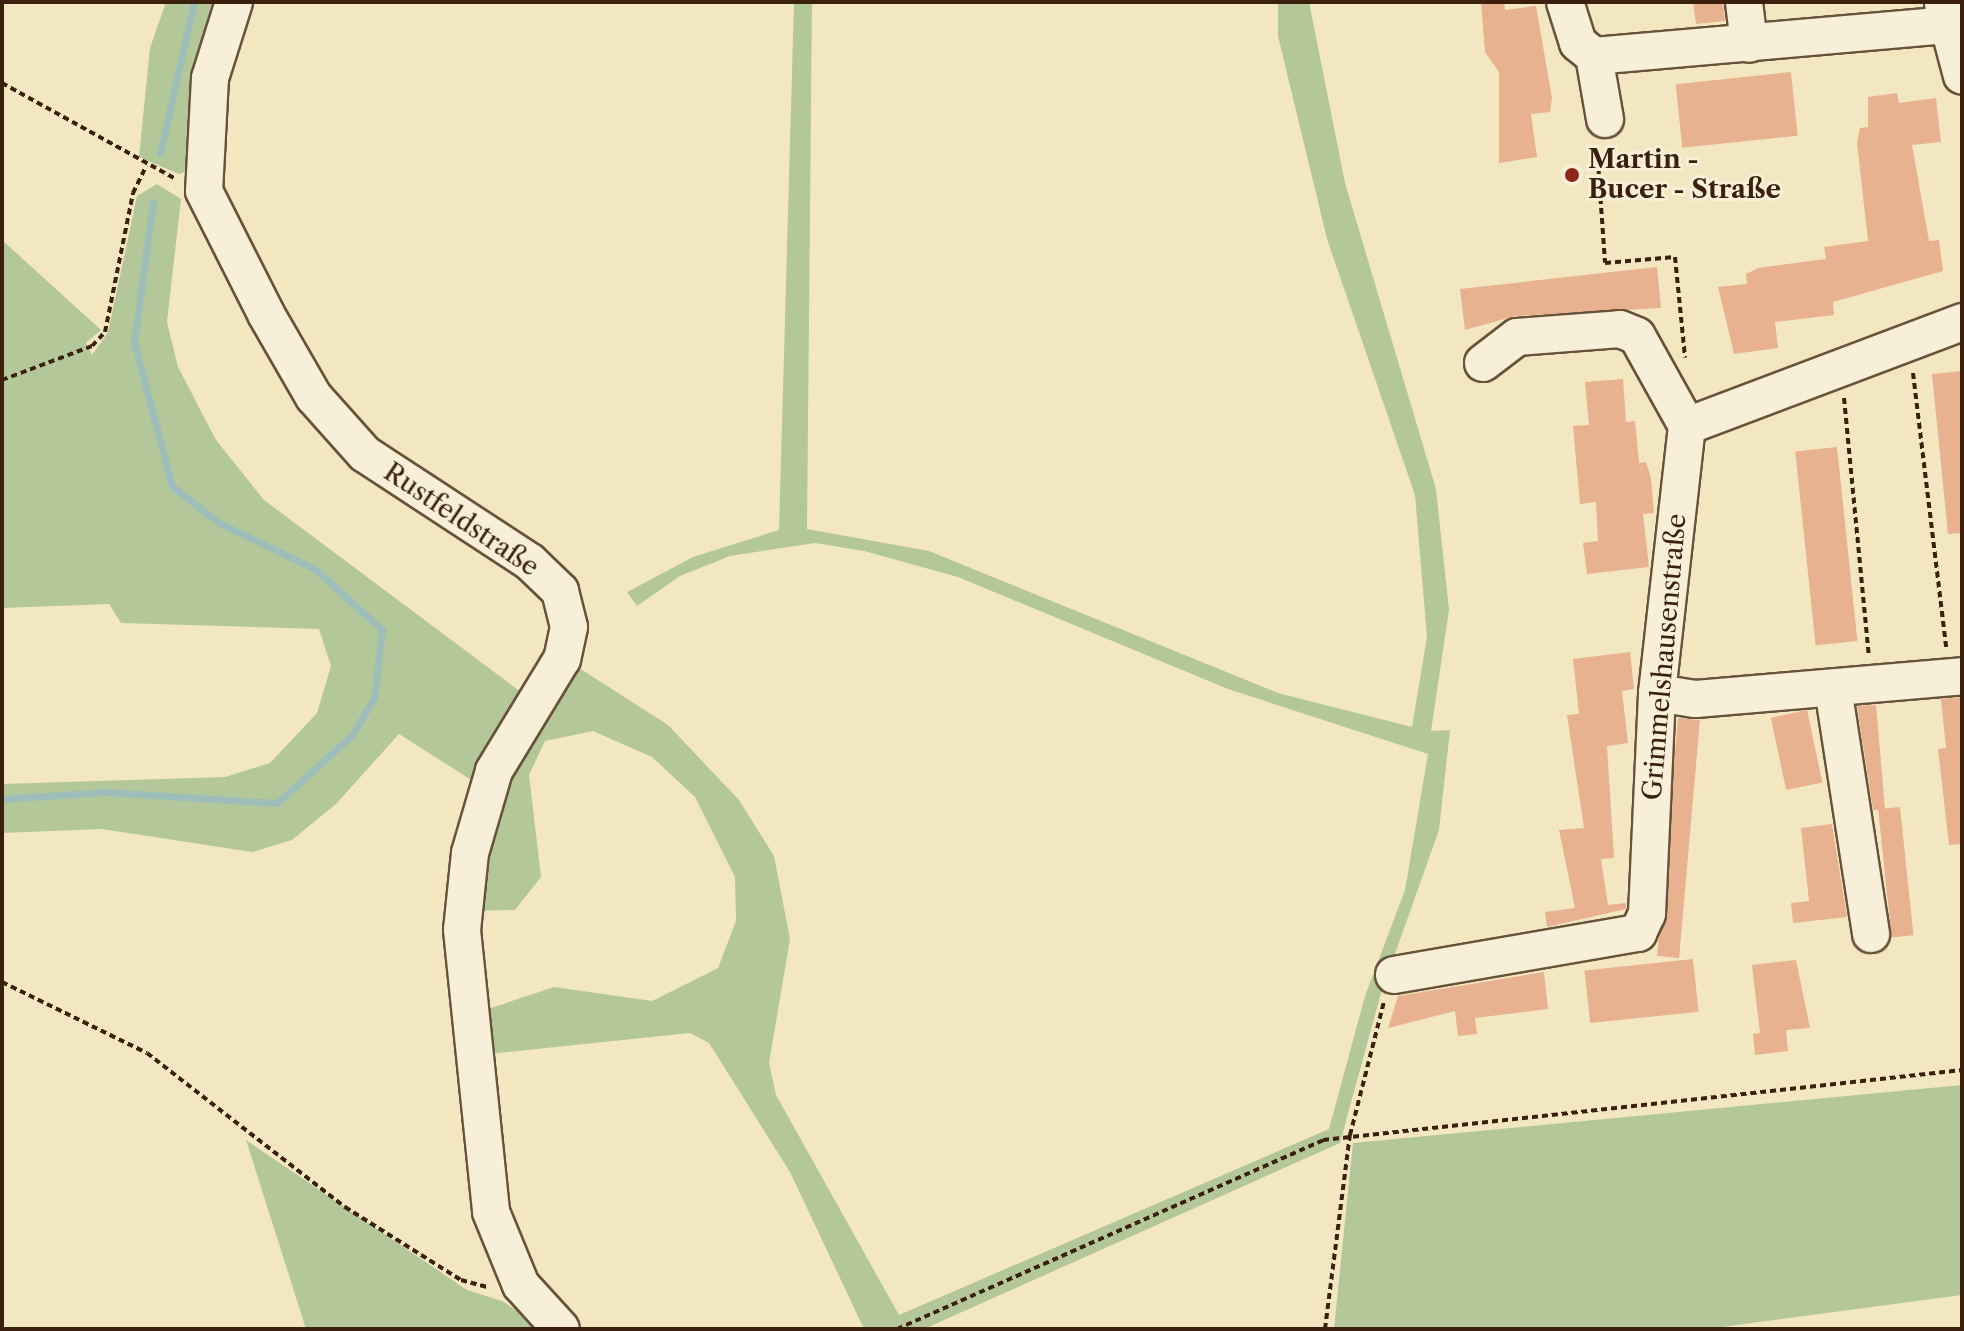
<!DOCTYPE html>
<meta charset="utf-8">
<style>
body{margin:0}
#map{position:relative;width:1964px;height:1331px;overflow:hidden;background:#f3e7c2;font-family:"Libre Caslon Text",serif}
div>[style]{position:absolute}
.green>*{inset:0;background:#b4c798}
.stream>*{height:7px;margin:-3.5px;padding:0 3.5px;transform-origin:3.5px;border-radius:3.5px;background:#9dbeba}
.building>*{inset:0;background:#e8b18f;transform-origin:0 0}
.path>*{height:4px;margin-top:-2px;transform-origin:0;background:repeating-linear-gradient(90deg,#3a200d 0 6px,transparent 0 10px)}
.roads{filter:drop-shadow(2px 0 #68523a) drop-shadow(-2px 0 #68523a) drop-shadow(0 2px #68523a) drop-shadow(0 -2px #68523a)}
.minor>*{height:36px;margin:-18px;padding:0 18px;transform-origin:18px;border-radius:18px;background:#f7efd7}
.dots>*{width:22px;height:22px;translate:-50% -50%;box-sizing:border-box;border:4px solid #f7efd7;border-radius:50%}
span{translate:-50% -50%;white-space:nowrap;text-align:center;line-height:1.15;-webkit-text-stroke:6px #f7efd7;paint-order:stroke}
.poi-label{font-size:26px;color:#3a200d;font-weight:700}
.left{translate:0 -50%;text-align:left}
.street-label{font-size:26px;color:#3a200d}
.frame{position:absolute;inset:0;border:4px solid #3a200d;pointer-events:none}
</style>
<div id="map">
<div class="green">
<div style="clip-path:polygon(166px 2px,229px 2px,194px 169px,179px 174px,139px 157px,150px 48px)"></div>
<div style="clip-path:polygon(794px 2px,812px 2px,807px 529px,929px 551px,1278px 693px,1412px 727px,1427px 637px,1415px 495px,1327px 239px,1278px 36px,1278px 2px,1309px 2px,1345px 183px,1436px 489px,1449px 610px,1431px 731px,1450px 730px,1439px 830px,1381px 993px,1340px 1143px,924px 1329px,864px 1329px,790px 1172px,709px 1043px,690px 1033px,480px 1055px,479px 1012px,554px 987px,652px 1001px,718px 968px,736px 921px,735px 877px,695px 797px,652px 757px,593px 731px,545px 741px,529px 775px,541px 877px,515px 910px,471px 911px,481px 826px,576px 666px,668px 725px,739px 800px,774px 856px,790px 939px,769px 1063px,776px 1095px,899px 1315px,1329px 1129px,1365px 996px,1405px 890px,1428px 754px,1228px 689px,958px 577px,864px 551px,815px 543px,730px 556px,680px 576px,637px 606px,627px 592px,693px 557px,779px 530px)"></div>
<div style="clip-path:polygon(157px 184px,181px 199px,167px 322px,178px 367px,216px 440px,264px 500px,525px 695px,476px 783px,399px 734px,336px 804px,292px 840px,252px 852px,102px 829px,2px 833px,2px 784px,225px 777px,270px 763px,317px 713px,331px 666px,319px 629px,121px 623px,109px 604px,2px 608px,2px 240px,101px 330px,86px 343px,92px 355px,108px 332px,137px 196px)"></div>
<div style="clip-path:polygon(1962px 1085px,1962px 1295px,1707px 1329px,1334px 1329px,1353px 1143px)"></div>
<div style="clip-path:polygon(246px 1140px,467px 1290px,502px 1301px,544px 1329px,306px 1329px)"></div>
</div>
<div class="stream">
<div style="left:160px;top:153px;width:155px;rotate:-77.3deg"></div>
<div style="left:2px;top:799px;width:104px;rotate:-3.9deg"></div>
<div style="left:106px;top:792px;width:171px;rotate:3.7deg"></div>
<div style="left:277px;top:803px;width:101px;rotate:-42.2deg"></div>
<div style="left:352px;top:735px;width:43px;rotate:-59.3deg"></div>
<div style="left:374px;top:698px;width:68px;rotate:-83.3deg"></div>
<div style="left:382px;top:630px;width:91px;rotate:-137.7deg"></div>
<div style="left:315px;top:569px;width:106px;rotate:-154.4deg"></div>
<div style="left:219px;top:523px;width:60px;rotate:-141.8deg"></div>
<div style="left:172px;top:486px;width:149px;rotate:-104.8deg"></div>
<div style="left:134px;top:342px;width:141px;rotate:-82.3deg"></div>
</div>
<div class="building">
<div style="clip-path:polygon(1481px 2px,1504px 2px,1505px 10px,1536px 6px,1552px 98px,1550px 112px,1531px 114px,1537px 157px,1499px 163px,1499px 72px,1485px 52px)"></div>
<div style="clip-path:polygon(1693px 2px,1723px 2px,1725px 21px,1696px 24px)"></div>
<div style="left:1791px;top:72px;width:64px;height:116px;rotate:84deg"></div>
<div style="clip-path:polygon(1897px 93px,1899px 103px,1936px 98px,1941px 142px,1912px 145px,1929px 241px,1939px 240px,1943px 271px,1833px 302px,1834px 315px,1775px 322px,1778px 348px,1734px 354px,1718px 287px,1747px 284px,1746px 274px,1758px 268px,1826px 259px,1824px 247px,1868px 241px,1857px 143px,1860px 128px,1868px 127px,1868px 97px)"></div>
<div style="clip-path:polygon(1657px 267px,1661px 308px,1515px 316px,1465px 330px,1460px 289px)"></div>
<div style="clip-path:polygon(1962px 371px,1962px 533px,1948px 534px,1932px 374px)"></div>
<div style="clip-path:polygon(1623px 379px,1626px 422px,1635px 421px,1639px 463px,1646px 462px,1651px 478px,1654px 513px,1643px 514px,1649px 567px,1587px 574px,1583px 543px,1598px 541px,1596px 502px,1580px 504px,1573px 426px,1589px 425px,1585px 382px)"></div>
<div style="left:1837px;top:447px;width:195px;height:42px;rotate:84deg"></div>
<div style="clip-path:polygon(1630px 652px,1634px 689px,1622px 691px,1628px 743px,1607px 746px,1614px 858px,1601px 859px,1608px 905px,1626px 903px,1626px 909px,1547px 927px,1545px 912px,1575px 908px,1559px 830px,1584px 828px,1567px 715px,1579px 714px,1573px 659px)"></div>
<div style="clip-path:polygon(1962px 697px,1962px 844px,1949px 845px,1938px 749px,1946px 748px,1941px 699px)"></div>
<div style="clip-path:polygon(1876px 705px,1885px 809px,1873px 810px,1857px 706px)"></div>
<div style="left:1807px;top:710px;width:74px;height:37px;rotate:78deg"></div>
<div style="left:1678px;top:718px;width:22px;height:239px;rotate:5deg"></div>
<div style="left:1900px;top:807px;width:129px;height:22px;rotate:84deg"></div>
<div style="clip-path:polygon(1832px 824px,1847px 917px,1793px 923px,1791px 903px,1809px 901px,1801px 828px)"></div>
<div style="left:1693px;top:959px;width:53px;height:109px;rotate:84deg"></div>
<div style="clip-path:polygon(1796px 960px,1810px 1028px,1786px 1030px,1788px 1051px,1755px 1055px,1753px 1034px,1760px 1033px,1752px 965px)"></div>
<div style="clip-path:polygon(1544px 972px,1548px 1009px,1475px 1018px,1477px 1034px,1458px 1036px,1455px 1011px,1388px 1028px,1398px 996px)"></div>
</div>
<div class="path">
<div style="left:2px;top:83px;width:199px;rotate:28.9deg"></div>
<div style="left:1597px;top:148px;width:115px;rotate:86deg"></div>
<div style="left:1605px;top:263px;width:70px;rotate:-4.9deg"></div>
<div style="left:1675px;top:257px;width:101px;rotate:84.3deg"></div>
<div style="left:1913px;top:373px;width:276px;rotate:83.1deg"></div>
<div style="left:2px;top:380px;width:96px;rotate:-20.7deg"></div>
<div style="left:92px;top:346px;width:19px;rotate:-47deg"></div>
<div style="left:105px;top:332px;width:142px;rotate:-78.6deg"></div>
<div style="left:133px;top:193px;width:30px;rotate:-64deg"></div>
<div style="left:1844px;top:398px;width:259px;rotate:84.5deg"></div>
<div style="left:2px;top:982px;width:161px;rotate:26.1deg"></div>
<div style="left:147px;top:1053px;width:251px;rotate:37.9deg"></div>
<div style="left:345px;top:1207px;width:137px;rotate:32.2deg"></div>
<div style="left:461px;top:1280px;width:27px;rotate:15deg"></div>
<div style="left:897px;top:1329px;width:466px;rotate:-23.9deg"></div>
<div style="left:1323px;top:1140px;width:643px;rotate:-6.25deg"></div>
<div style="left:1325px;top:1329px;width:196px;rotate:-82.7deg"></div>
<div style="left:1350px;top:1135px;width:137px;rotate:-75.7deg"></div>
</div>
<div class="roads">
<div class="minor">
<div style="left:234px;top:2px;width:80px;rotate:107.5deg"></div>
<div style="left:210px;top:78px;width:113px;rotate:93deg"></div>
<div style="left:204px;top:191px;width:138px;rotate:63.2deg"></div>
<div style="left:266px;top:314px;width:96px;rotate:60deg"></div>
<div style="left:314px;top:397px;width:76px;rotate:48.2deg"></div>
<div style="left:365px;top:454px;width:197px;rotate:33.2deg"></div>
<div style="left:530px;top:562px;width:42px;rotate:44deg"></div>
<div style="left:560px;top:591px;width:37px;rotate:76deg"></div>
<div style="left:569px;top:627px;width:33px;rotate:102deg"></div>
<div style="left:562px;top:659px;width:131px;rotate:121.3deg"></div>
<div style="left:494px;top:771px;width:85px;rotate:106.3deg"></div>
<div style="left:470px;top:853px;width:77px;rotate:95.9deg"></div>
<div style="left:462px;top:930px;width:283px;rotate:84.1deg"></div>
<div style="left:491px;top:1212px;width:79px;rotate:67.7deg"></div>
<div style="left:521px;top:1285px;width:59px;rotate:47.7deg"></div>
<div style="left:1565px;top:2px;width:43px;rotate:72.4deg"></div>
<div style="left:1578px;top:43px;width:21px;rotate:39deg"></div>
<div style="left:1594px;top:56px;width:354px;rotate:-5deg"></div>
<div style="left:1744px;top:2px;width:42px;rotate:83.2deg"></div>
<div style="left:1943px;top:4px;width:74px;rotate:75.2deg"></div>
<div style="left:1594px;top:56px;width:64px;rotate:80.1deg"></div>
<div style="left:1483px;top:363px;width:43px;rotate:-37.4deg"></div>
<div style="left:1517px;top:337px;width:103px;rotate:-4.4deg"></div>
<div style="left:1620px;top:329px;width:18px;rotate:22deg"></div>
<div style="left:1637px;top:336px;width:103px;rotate:60.9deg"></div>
<div style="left:1833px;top:688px;width:249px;rotate:81.2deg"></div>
<div style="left:1657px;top:693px;width:39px;rotate:9deg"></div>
<div style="left:1696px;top:699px;width:267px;rotate:-4.9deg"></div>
<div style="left:1394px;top:975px;width:248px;rotate:-9.8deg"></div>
<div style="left:1638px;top:933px;width:21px;rotate:-65deg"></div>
<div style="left:1647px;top:914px;width:221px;rotate:-87.4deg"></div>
<div style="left:1657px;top:693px;width:269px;rotate:-83.6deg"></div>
<div style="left:1687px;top:426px;width:294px;rotate:-20.7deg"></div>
</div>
</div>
<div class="dots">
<div style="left:1572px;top:175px;background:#8f2418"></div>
</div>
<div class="poi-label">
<span class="left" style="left:1588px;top:175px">Martin -<br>Bucer - Straße</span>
</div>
<div class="street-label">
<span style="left:461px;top:520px;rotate:34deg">Rustfeldstraße</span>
<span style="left:1665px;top:657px;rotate:-85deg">Grimmelshausenstraße</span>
</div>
<div class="frame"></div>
</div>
